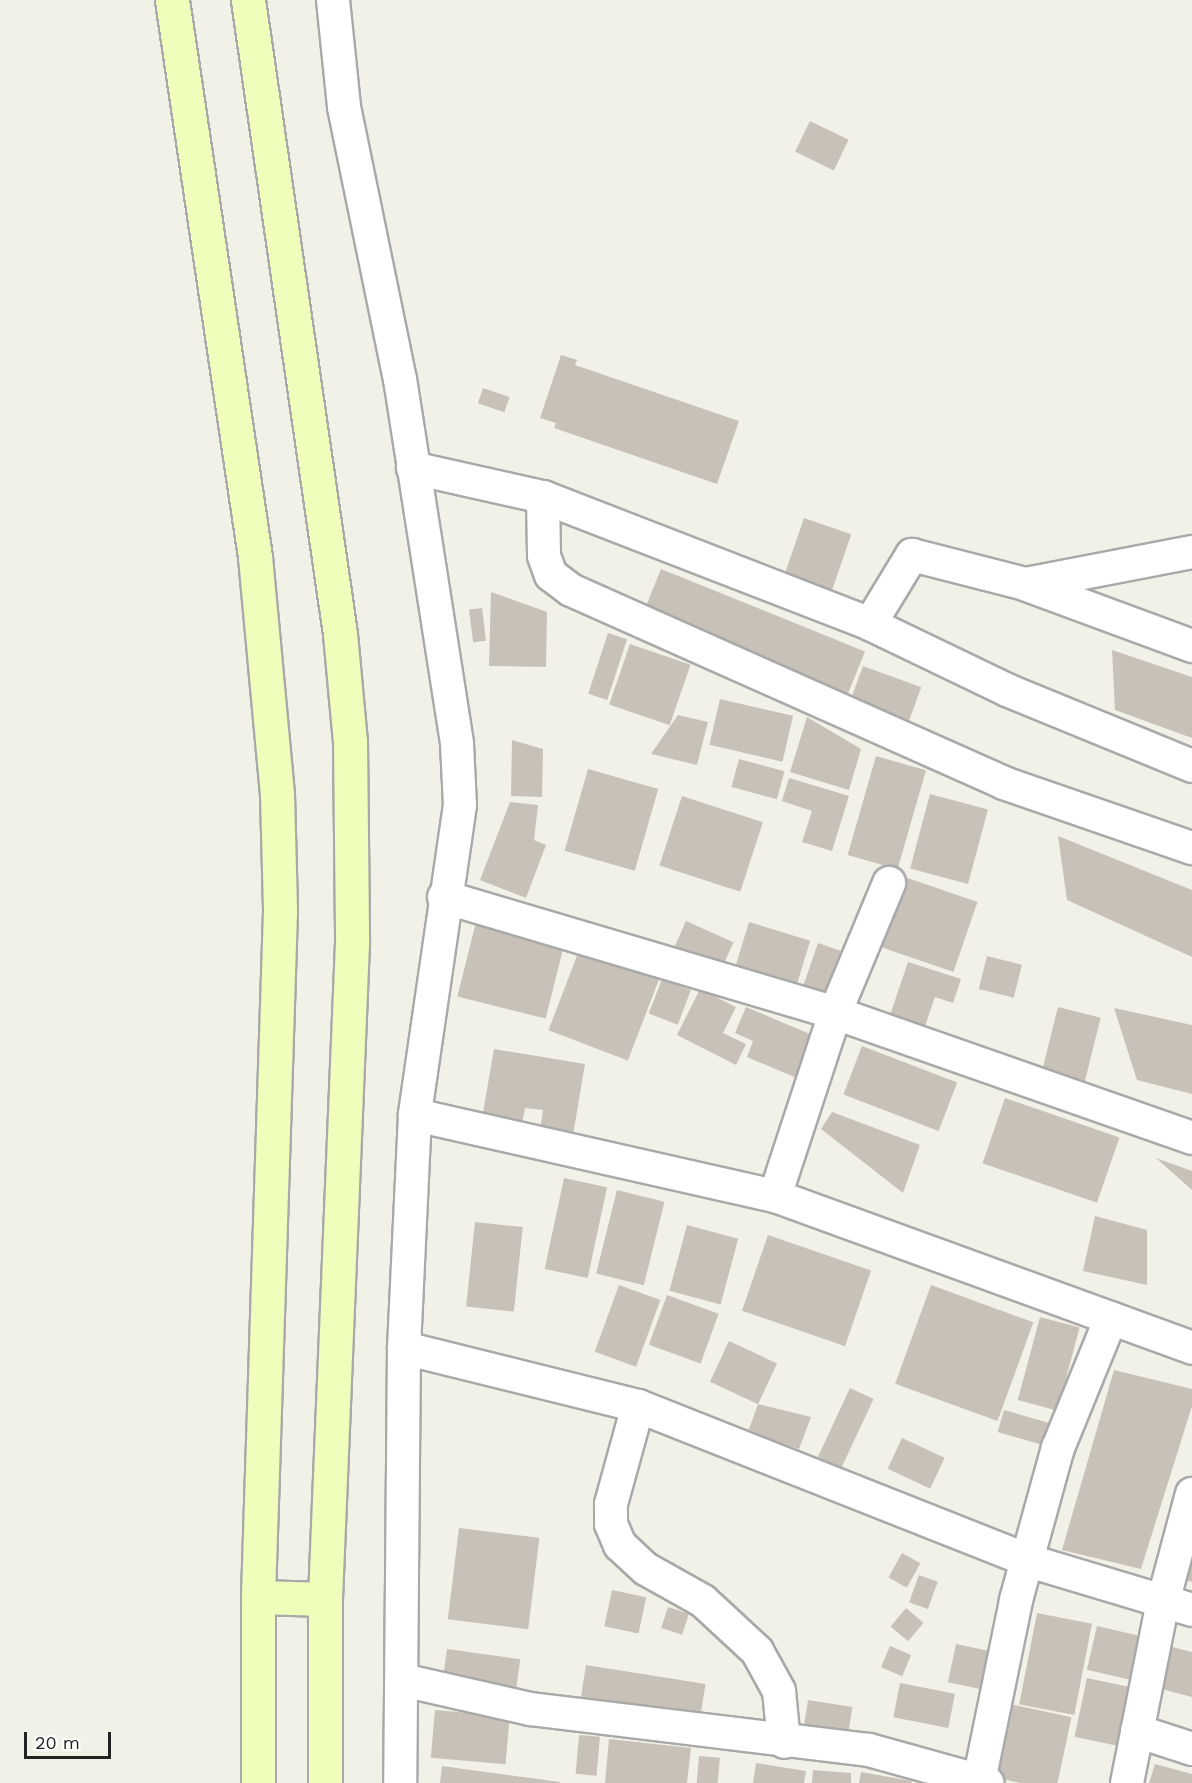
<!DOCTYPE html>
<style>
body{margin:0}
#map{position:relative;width:1192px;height:1783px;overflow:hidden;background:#f2f1e8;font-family:"Work Sans",sans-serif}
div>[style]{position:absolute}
.building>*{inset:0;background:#c8c1b7;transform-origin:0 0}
.roads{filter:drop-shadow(2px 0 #a9a9a9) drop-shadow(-2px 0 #a9a9a9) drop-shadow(0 2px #a9a9a9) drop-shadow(0 -2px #a9a9a9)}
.street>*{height:32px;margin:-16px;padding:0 16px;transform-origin:16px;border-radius:16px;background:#fff}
.secondary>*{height:33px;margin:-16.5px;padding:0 16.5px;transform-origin:16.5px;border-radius:16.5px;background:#effebb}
span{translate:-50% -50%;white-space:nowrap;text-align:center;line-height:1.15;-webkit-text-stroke:4.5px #fff;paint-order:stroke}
.scale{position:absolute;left:24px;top:1732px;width:87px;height:27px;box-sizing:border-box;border:3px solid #222;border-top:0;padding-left:8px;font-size:18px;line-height:21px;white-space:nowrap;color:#222;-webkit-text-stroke:4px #fff;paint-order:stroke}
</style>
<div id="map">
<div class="building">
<div style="left:810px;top:121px;width:43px;height:34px;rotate:26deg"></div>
<div style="clip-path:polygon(561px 355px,577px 360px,575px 365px,739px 421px,717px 484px,554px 428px,556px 423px,540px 418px)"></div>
<div style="left:483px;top:388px;width:28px;height:16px;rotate:19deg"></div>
<div style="left:804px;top:518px;width:50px;height:68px;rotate:19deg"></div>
<div style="left:661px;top:569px;width:220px;height:52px;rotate:22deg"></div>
<div style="clip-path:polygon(491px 592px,547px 612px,546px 667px,489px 666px)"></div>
<div style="left:482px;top:608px;width:33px;height:13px;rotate:83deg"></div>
<div style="left:608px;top:633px;width:20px;height:64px;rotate:18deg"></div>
<div style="left:630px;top:644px;width:64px;height:64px;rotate:19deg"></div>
<div style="clip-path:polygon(1112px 650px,1192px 677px,1192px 738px,1115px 710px)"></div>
<div style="left:863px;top:666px;width:62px;height:40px;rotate:20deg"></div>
<div style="left:720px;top:699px;width:75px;height:47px;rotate:13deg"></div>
<div style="clip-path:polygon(678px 715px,708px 722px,697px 765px,651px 754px)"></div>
<div style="clip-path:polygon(807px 717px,861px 749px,849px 790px,790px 772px)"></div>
<div style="clip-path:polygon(512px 740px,543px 749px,542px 797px,511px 796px)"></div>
<div style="left:876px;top:756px;width:52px;height:103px;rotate:16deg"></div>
<div style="left:739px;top:759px;width:47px;height:29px;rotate:15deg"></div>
<div style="left:588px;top:769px;width:73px;height:85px;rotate:16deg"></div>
<div style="clip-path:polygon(789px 778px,849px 796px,832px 851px,802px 842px,812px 811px,782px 801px)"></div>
<div style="left:930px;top:794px;width:60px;height:77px;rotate:15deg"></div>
<div style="left:682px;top:796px;width:85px;height:73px;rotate:18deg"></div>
<div style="clip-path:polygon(510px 802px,538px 805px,534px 840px,546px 845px,526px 898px,480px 880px)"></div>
<div style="clip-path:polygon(1058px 836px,1192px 890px,1192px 957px,1067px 900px)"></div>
<div style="left:899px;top:875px;width:83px;height:74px;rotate:19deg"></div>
<div style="left:477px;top:918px;width:91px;height:81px;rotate:14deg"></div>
<div style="left:686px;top:921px;width:52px;height:28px;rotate:24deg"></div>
<div style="left:749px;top:922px;width:64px;height:57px;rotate:17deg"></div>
<div style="left:818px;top:943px;width:36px;height:55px;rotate:19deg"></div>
<div style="left:580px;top:948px;width:85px;height:88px;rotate:21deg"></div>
<div style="left:987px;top:956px;width:36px;height:34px;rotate:14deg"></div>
<div style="clip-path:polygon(908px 962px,961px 979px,953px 1003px,935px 997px,923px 1032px,888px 1021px)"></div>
<div style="left:662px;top:979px;width:31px;height:37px;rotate:21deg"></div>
<div style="clip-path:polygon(700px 989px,736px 1007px,723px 1033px,746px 1044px,736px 1065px,677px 1035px)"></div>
<div style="clip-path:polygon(746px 1007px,817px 1037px,799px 1079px,747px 1057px,753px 1041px,735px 1033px)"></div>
<div style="left:1058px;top:1007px;width:44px;height:76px;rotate:14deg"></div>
<div style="clip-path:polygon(1114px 1008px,1192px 1025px,1192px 1094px,1137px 1080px)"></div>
<div style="left:862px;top:1046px;width:102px;height:52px;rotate:21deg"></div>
<div style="clip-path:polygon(494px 1049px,585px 1064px,573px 1135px,540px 1130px,543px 1110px,525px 1108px,522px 1124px,482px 1118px)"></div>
<div style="left:1005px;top:1098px;width:121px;height:69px;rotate:19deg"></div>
<div style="clip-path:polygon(832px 1112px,920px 1145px,903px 1193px,821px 1129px)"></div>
<div style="clip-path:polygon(1156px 1158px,1192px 1171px,1192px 1190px)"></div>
<div style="left:564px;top:1178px;width:44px;height:93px;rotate:12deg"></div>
<div style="left:617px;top:1190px;width:49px;height:86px;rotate:14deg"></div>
<div style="clip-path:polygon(1095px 1216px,1147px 1230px,1147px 1285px,1083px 1271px)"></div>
<div style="left:475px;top:1222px;width:48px;height:85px;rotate:6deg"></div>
<div style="left:687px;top:1225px;width:53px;height:68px;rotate:15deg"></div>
<div style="left:768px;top:1235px;width:109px;height:80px;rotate:19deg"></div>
<div style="left:619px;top:1285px;width:44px;height:71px;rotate:20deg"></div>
<div style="left:931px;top:1285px;width:109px;height:105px;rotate:20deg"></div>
<div style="left:667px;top:1295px;width:55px;height:53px;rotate:20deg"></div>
<div style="left:1040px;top:1317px;width:41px;height:86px;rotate:15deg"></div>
<div style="left:729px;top:1341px;width:53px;height:45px;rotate:25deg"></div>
<div style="clip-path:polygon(1114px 1370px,1192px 1389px,1192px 1406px,1141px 1569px,1062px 1550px)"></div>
<div style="left:850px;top:1388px;width:26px;height:76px;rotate:25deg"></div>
<div style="clip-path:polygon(758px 1404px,811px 1417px,799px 1449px,748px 1432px)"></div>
<div style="left:1004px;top:1410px;width:48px;height:23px;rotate:16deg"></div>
<div style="left:902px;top:1438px;width:47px;height:34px;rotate:25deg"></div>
<div style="left:459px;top:1528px;width:81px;height:92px;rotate:7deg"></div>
<div style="left:902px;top:1553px;width:21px;height:28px;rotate:29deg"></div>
<div style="clip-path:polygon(1192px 1558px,1192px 1582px,1186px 1580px)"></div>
<div style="left:919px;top:1575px;width:20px;height:29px;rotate:20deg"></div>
<div style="left:612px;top:1590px;width:35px;height:37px;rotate:12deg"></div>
<div style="left:668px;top:1607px;width:22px;height:22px;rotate:18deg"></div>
<div style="left:906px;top:1608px;width:23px;height:24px;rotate:40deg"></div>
<div style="left:1037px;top:1613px;width:56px;height:93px;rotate:11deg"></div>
<div style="left:1097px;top:1626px;width:51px;height:45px;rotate:13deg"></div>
<div style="left:956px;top:1644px;width:45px;height:39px;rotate:12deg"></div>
<div style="left:890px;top:1646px;width:23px;height:23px;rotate:23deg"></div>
<div style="clip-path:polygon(1172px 1647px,1192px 1652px,1192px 1697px,1161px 1689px)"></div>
<div style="left:447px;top:1649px;width:74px;height:38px;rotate:8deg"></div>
<div style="left:586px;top:1665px;width:121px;height:47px;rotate:9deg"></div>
<div style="left:1087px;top:1678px;width:52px;height:60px;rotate:12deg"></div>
<div style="left:900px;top:1683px;width:56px;height:35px;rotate:11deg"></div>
<div style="left:808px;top:1700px;width:45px;height:38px;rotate:9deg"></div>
<div style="left:1005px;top:1703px;width:68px;height:75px;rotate:12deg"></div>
<div style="left:435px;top:1710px;width:75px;height:48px;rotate:5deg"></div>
<div style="left:579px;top:1735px;width:21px;height:39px;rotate:5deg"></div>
<div style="clip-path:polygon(609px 1739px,691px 1748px,687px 1783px,605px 1783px)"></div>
<div style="left:699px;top:1756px;width:21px;height:27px;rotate:5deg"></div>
<div style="clip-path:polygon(756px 1763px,806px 1771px,804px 1783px,753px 1783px)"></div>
<div style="clip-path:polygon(1155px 1764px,1192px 1774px,1192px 1783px,1149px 1783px)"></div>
<div style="clip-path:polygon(442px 1766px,560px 1782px,560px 1783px,440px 1783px)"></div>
<div style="clip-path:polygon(813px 1770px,851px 1773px,851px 1783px,812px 1783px)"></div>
<div style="clip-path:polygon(861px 1772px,912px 1781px,911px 1783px,859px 1783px)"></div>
</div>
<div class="roads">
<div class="street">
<div style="left:333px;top:0;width:108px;rotate:84.1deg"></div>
<div style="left:344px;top:107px;width:278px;rotate:78.4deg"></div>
<div style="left:400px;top:379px;width:369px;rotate:81.1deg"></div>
<div style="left:457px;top:744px;width:61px;rotate:87.2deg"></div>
<div style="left:460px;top:805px;width:313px;rotate:98.3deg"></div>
<div style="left:415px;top:1115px;width:233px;rotate:92.7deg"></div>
<div style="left:404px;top:1348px;width:435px;rotate:90.5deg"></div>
<div style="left:413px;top:468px;width:133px;rotate:12.6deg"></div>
<div style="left:543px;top:497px;width:351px;rotate:21.2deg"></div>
<div style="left:870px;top:624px;width:81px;rotate:-58.7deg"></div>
<div style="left:912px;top:555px;width:118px;rotate:14.3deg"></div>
<div style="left:1026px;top:584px;width:169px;rotate:-10.9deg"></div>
<div style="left:543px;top:497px;width:59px;rotate:89deg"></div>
<div style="left:544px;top:556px;width:20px;rotate:70deg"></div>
<div style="left:551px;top:575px;width:25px;rotate:37deg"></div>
<div style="left:571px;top:590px;width:474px;rotate:24deg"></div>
<div style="left:1004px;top:783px;width:199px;rotate:19.1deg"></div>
<div style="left:1027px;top:585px;width:176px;rotate:20.3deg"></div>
<div style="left:870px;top:624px;width:152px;rotate:25.7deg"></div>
<div style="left:1007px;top:690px;width:200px;rotate:22.3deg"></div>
<div style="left:444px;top:897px;width:408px;rotate:16.5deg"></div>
<div style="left:835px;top:1013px;width:378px;rotate:19.3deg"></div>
<div style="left:415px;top:1115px;width:369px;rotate:12.7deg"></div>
<div style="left:775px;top:1196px;width:444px;rotate:20deg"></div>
<div style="left:775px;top:1196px;width:193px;rotate:-71.8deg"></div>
<div style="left:835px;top:1013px;width:141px;rotate:-67.4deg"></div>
<div style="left:404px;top:1348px;width:241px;rotate:13.9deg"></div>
<div style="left:638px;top:1406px;width:421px;rotate:21.6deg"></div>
<div style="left:1029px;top:1561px;width:170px;rotate:16.7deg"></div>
<div style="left:638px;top:1406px;width:102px;rotate:105.4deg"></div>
<div style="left:611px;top:1504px;width:20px;rotate:90deg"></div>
<div style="left:611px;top:1524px;width:23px;rotate:67deg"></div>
<div style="left:620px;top:1545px;width:35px;rotate:43deg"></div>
<div style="left:646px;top:1569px;width:65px;rotate:29.3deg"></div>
<div style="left:703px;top:1601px;width:74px;rotate:42.8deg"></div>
<div style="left:757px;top:1651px;width:46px;rotate:61.2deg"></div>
<div style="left:779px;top:1691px;width:51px;rotate:84.4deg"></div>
<div style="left:402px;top:1680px;width:132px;rotate:12.7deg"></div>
<div style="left:531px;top:1709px;width:340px;rotate:6.9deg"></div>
<div style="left:869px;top:1750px;width:123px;rotate:15.5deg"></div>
<div style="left:1137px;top:1731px;width:58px;rotate:18.1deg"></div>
<div style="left:979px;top:1781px;width:185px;rotate:-78.4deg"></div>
<div style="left:1016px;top:1600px;width:158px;rotate:-74.6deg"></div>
<div style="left:1058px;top:1448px;width:140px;rotate:-67.8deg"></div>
<div style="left:1127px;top:1783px;width:185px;rotate:-78.8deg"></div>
<div style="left:1163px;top:1602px;width:112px;rotate:-75deg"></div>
</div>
<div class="secondary">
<div style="left:172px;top:0;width:563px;rotate:81.52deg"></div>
<div style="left:255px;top:557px;width:238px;rotate:84.7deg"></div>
<div style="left:277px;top:794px;width:117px;rotate:88.5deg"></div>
<div style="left:280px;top:911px;width:686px;rotate:91.84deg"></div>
<div style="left:258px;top:1597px;width:186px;rotate:90deg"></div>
<div style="left:248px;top:0;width:641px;rotate:81.74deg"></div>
<div style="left:340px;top:634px;width:107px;rotate:84.7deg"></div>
<div style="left:350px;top:741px;width:202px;rotate:89.4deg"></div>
<div style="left:352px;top:943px;width:657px;rotate:92.36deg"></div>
<div style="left:325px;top:1599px;width:184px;rotate:90deg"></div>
<div style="left:258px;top:1597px;width:67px;rotate:1.7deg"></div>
</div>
</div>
<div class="scale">20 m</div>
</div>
